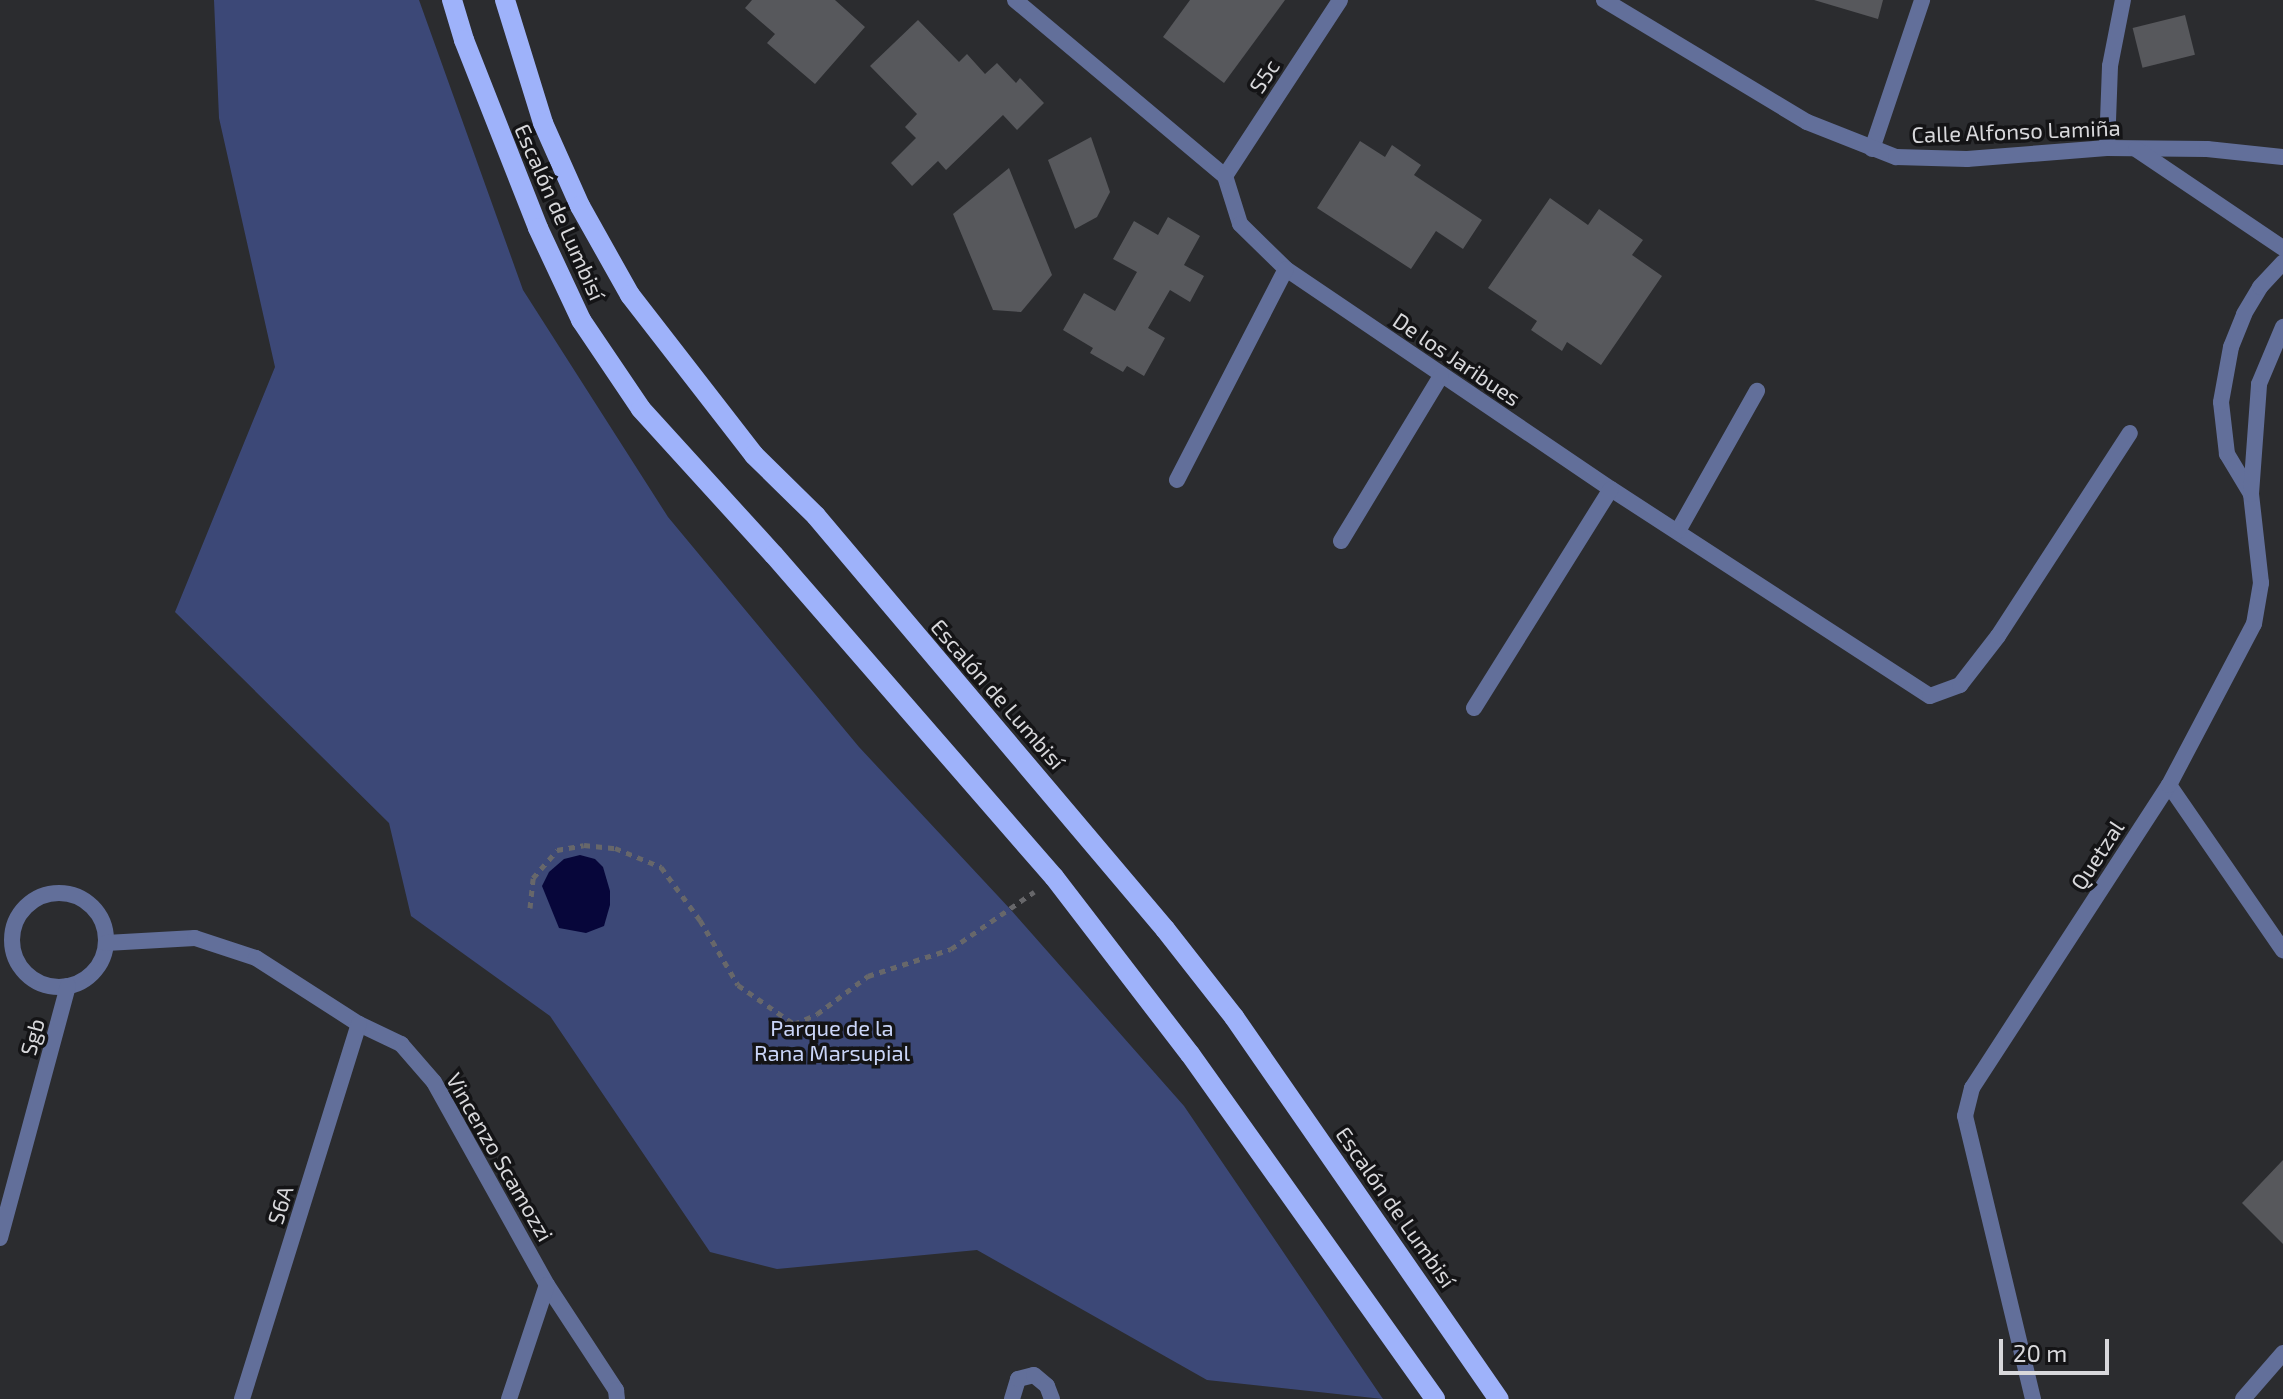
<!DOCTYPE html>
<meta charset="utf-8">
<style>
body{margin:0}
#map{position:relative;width:2283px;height:1399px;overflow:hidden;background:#2b2c2f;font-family:"Exo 2",sans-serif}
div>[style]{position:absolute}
.green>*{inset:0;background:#3c4877}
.water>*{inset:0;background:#07063a}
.building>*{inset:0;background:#57585c;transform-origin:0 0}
.path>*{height:5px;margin-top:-2.5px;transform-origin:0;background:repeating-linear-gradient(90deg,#67676a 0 6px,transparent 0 12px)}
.service>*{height:16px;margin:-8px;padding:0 8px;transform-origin:8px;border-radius:8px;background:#626f9a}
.minor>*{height:16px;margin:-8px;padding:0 8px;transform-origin:8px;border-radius:8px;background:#626f9a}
.minor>.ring{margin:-8px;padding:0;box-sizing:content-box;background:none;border:16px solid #626f9a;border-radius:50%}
.tertiary>*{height:16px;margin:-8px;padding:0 8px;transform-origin:8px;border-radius:8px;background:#626f9a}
.primary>*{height:20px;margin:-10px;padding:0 10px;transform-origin:10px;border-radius:10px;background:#9eb2fa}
span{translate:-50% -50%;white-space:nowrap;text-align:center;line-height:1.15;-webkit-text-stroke:7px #141416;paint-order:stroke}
.street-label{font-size:22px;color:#d8d8db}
.park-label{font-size:22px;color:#cad5f8}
.scale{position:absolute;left:1999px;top:1339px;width:110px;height:36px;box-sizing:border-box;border:4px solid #d8d8db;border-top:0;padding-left:10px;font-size:24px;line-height:28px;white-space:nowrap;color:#d8d8db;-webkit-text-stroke:6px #141416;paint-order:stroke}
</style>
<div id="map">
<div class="green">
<div style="clip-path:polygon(214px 0,419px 0,523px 290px,668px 517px,859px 747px,1011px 910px,1184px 1106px,1383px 1399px,1207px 1380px,977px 1250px,777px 1269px,710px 1252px,550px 1016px,411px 916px,389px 823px,175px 612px,275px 367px,219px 118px)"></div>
</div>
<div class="water">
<div style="clip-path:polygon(580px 855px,595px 859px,603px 867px,610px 891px,610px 905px,604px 926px,586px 933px,559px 928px,542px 886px,549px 872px,564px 859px)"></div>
</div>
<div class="building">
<div style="clip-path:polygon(752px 0,835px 0,865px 27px,815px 84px,767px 43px,775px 34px,745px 8px)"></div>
<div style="clip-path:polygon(1190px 0,1285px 0,1224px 83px,1163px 37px)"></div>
<div style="clip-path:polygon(1814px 0,1883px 0,1878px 19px)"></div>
<div style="left:2185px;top:15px;width:41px;height:54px;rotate:76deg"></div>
<div style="clip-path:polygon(918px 20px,959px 62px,967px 54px,985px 74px,997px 63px,1016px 83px,1020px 78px,1044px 103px,1017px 130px,1003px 115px,946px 170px,938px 161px,912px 186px,891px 163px,916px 138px,905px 127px,917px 114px,870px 66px)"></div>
<div style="clip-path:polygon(1091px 137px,1110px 192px,1097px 217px,1075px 229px,1048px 160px)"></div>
<div style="clip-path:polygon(1360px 141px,1385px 157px,1392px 145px,1421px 165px,1414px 175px,1482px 220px,1463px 249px,1436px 231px,1411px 269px,1317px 208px)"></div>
<div style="clip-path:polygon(1009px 168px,1052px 275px,1021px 312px,993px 310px,953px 214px)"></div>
<div style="clip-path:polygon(1550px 198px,1588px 225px,1599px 209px,1643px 240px,1632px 255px,1662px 276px,1601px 365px,1567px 342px,1562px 351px,1531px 330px,1537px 321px,1488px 288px)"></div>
<div style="clip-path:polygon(1168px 217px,1200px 236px,1184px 265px,1204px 276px,1190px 302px,1170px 290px,1148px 328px,1165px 338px,1144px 376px,1127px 366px,1123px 372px,1090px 353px,1093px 348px,1063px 330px,1084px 293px,1115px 311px,1137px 272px,1113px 259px,1134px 221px,1158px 235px)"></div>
<div style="clip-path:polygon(2283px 1160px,2283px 1244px,2242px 1203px)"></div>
</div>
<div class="path">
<div style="left:530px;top:908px;width:30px;rotate:-84deg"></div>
<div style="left:533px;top:878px;width:37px;rotate:-49deg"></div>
<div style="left:557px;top:850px;width:27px;rotate:-10deg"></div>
<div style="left:584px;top:845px;width:31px;rotate:6deg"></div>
<div style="left:615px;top:848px;width:50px;rotate:22.4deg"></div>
<div style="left:661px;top:867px;width:66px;rotate:53.7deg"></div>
<div style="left:700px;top:920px;width:75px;rotate:59.7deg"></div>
<div style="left:738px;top:985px;width:68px;rotate:34.9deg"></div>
<div style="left:794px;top:1024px;width:25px;rotate:-23deg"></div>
<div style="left:817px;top:1014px;width:64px;rotate:-36.7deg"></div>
<div style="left:868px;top:976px;width:87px;rotate:-18deg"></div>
<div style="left:951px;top:949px;width:101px;rotate:-34.5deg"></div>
</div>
<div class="service">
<div style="left:1015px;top:0;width:274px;rotate:40deg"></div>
<div style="left:1225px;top:176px;width:50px;rotate:72.6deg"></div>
<div style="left:1240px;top:224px;width:64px;rotate:44.4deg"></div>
<div style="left:1286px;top:269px;width:392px;rotate:34.1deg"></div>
<div style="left:1611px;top:489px;width:380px;rotate:33deg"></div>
<div style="left:1930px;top:696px;width:32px;rotate:-20deg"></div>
<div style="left:1960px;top:685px;width:62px;rotate:-52.2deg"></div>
<div style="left:1998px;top:636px;width:242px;rotate:-57deg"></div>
<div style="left:2107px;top:148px;width:82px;rotate:-87.9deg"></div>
<div style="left:2110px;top:66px;width:67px;rotate:-78.9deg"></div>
<div style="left:1872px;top:149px;width:157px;rotate:-71.4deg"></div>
<div style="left:1225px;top:176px;width:210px;rotate:-56.8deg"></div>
<div style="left:1177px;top:480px;width:237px;rotate:-62.7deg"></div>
<div style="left:1678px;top:531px;width:161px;rotate:-60.6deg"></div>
<div style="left:1341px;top:541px;width:193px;rotate:-58.8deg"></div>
<div style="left:1474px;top:708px;width:258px;rotate:-58deg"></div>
</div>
<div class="minor">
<div style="left:2251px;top:494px;width:47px;rotate:-121deg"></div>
<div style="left:2227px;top:454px;width:52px;rotate:-96.6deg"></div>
<div style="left:2221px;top:402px;width:56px;rotate:-79.7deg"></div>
<div style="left:2231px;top:347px;width:35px;rotate:-68deg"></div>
<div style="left:2244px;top:314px;width:31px;rotate:-59deg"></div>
<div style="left:2260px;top:287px;width:34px;rotate:-47deg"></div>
<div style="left:2169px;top:785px;width:201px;rotate:55.4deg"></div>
<div class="ring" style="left:12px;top:893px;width:78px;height:78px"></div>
<div style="left:106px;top:943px;width:89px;rotate:-3.2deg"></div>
<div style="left:195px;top:938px;width:64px;rotate:18.2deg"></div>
<div style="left:256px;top:958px;width:122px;rotate:32.7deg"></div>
<div style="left:359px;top:1024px;width:47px;rotate:25.5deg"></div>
<div style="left:401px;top:1044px;width:50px;rotate:49deg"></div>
<div style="left:434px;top:1082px;width:232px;rotate:60.9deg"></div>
<div style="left:547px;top:1285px;width:126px;rotate:56.7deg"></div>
<div style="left:616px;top:1390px;width:9px;rotate:84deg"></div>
<div style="left:0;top:1238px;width:261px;rotate:-74.9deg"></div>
<div style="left:242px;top:1399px;width:393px;rotate:-72.7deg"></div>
<div style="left:509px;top:1399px;width:120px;rotate:-71.6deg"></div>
<div style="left:1012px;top:1399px;width:21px;rotate:-73deg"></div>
<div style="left:1018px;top:1379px;width:16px;rotate:-14deg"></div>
<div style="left:1034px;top:1375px;width:17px;rotate:40deg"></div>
<div style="left:1047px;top:1386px;width:14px;rotate:69deg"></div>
<div style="left:2033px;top:1399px;width:291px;rotate:-103.5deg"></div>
<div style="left:1965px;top:1116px;width:29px;rotate:-76deg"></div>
<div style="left:1972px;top:1088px;width:361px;rotate:-57deg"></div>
<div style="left:2169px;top:785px;width:182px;rotate:-62.2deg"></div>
<div style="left:2254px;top:624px;width:42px;rotate:-80.3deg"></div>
<div style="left:2261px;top:583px;width:90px;rotate:-96.4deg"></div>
<div style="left:2251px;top:494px;width:110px;rotate:-85.8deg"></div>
<div style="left:2259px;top:384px;width:62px;rotate:-67.2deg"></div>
<div style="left:2243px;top:1399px;width:61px;rotate:-49deg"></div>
</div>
<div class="tertiary">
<div style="left:1604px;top:0;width:237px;rotate:31deg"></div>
<div style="left:1807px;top:122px;width:96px;rotate:21.5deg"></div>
<div style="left:1896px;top:157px;width:71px;rotate:1.6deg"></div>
<div style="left:1967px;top:159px;width:140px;rotate:-4.5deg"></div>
<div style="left:2107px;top:148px;width:100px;rotate:0.6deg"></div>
<div style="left:2207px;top:149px;width:76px;rotate:6deg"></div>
<div style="left:2136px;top:149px;width:177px;rotate:34deg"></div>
</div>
<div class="primary">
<div style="left:452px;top:0;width:42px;rotate:73.3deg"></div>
<div style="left:464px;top:40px;width:202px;rotate:68.5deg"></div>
<div style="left:538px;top:228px;width:102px;rotate:64.9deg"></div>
<div style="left:581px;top:320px;width:107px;rotate:56deg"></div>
<div style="left:641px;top:409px;width:197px;rotate:47.7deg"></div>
<div style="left:774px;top:555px;width:427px;rotate:49deg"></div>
<div style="left:1054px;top:877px;width:223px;rotate:52.5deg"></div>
<div style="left:1190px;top:1054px;width:423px;rotate:54.6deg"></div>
<div style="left:505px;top:0;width:129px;rotate:72.8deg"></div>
<div style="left:543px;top:123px;width:91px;rotate:66deg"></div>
<div style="left:580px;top:206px;width:102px;rotate:60.7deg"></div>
<div style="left:630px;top:295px;width:202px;rotate:52.2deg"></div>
<div style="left:754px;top:455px;width:87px;rotate:44.5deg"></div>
<div style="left:816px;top:516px;width:541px;rotate:49.8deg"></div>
<div style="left:1165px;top:929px;width:112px;rotate:51.9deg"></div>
<div style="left:1234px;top:1017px;width:465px;rotate:55.3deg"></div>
</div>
<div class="street-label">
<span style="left:1264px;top:76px;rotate:-57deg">S5c</span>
<span style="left:2016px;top:131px;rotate:-2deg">Calle Alfonso Lamiña</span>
<span style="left:560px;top:212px;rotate:66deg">Escalón de Lumbisí</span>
<span style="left:1457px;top:359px;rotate:34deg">De los Jaribues</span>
<span style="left:998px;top:694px;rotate:49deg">Escalón de Lumbisí</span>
<span style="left:2097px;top:855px;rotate:-57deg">Quetzal</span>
<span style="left:32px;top:1037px;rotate:-75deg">Sgb</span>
<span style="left:500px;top:1157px;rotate:60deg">Vincenzo Scamozzi</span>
<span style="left:280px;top:1205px;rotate:-73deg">S6A</span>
<span style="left:1396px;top:1207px;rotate:55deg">Escalón de Lumbisí</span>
</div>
<div class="park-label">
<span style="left:832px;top:1040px">Parque de la<br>Rana Marsupial</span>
</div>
<div class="scale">20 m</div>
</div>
